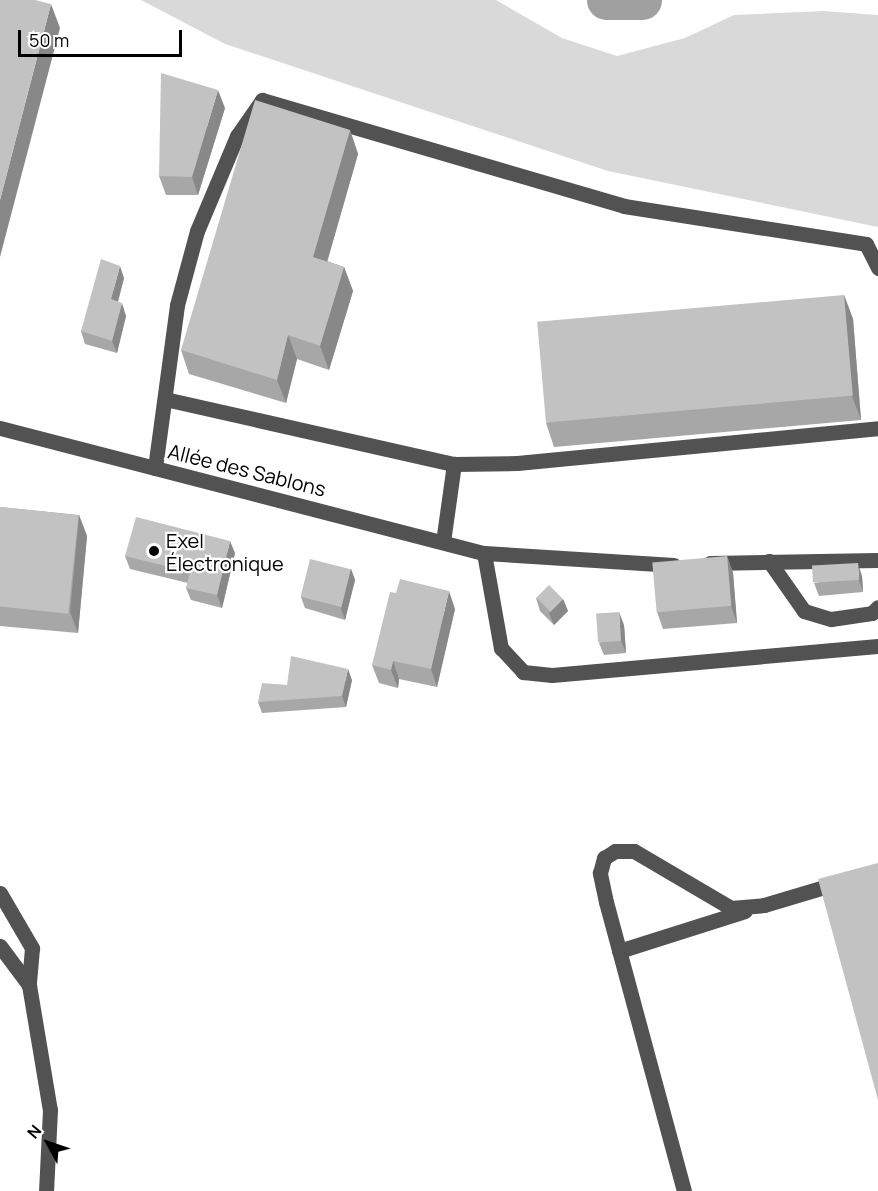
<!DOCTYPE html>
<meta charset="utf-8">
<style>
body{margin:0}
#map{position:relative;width:878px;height:1191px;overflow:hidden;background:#fff;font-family:Manrope,sans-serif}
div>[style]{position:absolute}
.green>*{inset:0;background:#d9d9d9}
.river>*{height:39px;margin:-19.5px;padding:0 19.5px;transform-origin:19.5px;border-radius:19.5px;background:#a0a0a0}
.minor>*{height:15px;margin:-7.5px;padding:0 7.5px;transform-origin:7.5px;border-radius:7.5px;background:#525252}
.wall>*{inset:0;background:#a7a7a7}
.shaded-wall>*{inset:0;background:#888}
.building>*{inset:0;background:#c2c2c2;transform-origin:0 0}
.dots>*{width:16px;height:16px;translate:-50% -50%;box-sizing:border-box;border:3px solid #fff;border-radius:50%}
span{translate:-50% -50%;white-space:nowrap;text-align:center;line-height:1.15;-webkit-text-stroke:4.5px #fff;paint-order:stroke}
.street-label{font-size:20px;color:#000}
.poi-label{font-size:20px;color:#000}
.left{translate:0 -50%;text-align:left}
.north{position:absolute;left:18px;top:1113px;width:60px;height:60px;-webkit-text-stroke:4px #fff;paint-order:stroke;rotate:310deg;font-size:16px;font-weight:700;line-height:24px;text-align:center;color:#000}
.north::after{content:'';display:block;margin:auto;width:21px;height:27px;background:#000;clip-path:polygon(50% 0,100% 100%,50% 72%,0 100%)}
.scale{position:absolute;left:18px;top:30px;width:164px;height:27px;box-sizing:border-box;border:3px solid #000;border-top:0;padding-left:8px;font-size:18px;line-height:21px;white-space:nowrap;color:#000;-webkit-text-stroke:4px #fff;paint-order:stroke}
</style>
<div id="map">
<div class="green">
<div style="clip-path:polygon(141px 0,496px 0,562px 38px,617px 56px,685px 38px,734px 15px,823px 11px,878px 15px,878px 227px,608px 171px,225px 44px)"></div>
</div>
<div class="river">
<div style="left:606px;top:0;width:36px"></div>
</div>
<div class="minor">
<div style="left:165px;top:399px;width:296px;rotate:12.7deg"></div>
<div style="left:0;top:428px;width:500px;rotate:14.5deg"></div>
<div style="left:484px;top:553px;width:190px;rotate:3.6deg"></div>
<div style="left:155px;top:468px;width:164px;rotate:-82.3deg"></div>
<div style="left:177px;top:305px;width:77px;rotate:-74.9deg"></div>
<div style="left:197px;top:231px;width:103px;rotate:-67.2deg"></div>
<div style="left:237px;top:136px;width:44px;rotate:-55.2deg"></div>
<div style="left:262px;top:100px;width:377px;rotate:16.3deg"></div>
<div style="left:624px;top:206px;width:245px;rotate:8.9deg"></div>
<div style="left:866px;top:244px;width:27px;rotate:63deg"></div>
<div style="left:443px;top:542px;width:79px;rotate:-82deg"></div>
<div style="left:454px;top:464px;width:63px;rotate:-0.9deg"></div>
<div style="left:517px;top:463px;width:363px;rotate:-5.5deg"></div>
<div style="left:484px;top:553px;width:97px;rotate:79.9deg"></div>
<div style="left:501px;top:648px;width:33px;rotate:47deg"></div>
<div style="left:523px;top:672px;width:29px;rotate:6deg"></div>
<div style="left:552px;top:675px;width:327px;rotate:-5.1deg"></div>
<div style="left:769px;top:561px;width:61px;rotate:55deg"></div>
<div style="left:804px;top:611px;width:28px;rotate:17deg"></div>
<div style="left:831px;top:619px;width:41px;rotate:-8.3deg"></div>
<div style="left:872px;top:613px;width:8px;rotate:-45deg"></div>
<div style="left:710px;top:563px;width:168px;rotate:-1deg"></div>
<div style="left:0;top:893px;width:64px;rotate:59.8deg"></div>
<div style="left:32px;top:948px;width:37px;rotate:95deg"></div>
<div style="left:0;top:946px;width:49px;rotate:53.4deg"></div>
<div style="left:29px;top:985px;width:127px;rotate:80.5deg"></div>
<div style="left:50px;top:1110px;width:81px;rotate:92.8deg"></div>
<div style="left:619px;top:951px;width:132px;rotate:-17.6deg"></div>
<div style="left:684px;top:1191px;width:299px;rotate:-105.1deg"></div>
<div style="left:606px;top:902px;width:30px;rotate:-102deg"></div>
<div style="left:600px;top:873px;width:16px;rotate:-75deg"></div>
<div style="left:604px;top:858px;width:13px;rotate:-32deg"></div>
<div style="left:615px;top:851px;width:19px"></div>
<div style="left:634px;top:851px;width:113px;rotate:30.4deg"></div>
<div style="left:731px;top:908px;width:33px;rotate:-5deg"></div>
<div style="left:764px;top:905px;width:119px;rotate:-16.6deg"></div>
</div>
<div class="wall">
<div style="clip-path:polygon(225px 108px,198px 195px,166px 195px,159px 176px)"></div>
<div style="clip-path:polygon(350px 130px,358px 154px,327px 261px,344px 267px,353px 291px,329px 370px,297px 359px,286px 403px,189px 374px,181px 350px)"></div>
<div style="clip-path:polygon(124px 278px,118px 302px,126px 316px,117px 353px,85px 344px,81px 331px)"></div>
<div style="clip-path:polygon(844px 295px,853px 319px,861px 420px,554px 447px,546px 423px)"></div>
<div style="clip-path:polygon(0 507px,79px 515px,87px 536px,78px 633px,0 626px)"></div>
<div style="clip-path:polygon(235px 553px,222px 608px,191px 600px,186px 588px,188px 583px,130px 569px,125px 556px)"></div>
<div style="clip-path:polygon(727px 556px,733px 573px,737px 623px,663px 629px,657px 612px)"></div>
<div style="clip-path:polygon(351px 569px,355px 580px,345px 620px,305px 608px,301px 597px)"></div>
<div style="clip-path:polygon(862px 576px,863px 592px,819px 596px,814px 583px)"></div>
<div style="clip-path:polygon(536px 598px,563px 599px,568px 611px,554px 625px,540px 611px)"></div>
<div style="clip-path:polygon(455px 609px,437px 687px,399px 679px,398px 688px,379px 683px,372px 665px)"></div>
<div style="clip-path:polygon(624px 625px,626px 653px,604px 655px,599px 643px)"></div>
<div style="clip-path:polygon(352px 680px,346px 707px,262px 713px,258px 702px,287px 685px)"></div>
</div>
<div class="shaded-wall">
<div style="clip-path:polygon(51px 4px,60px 28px,0 257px,0 200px)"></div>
<div style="clip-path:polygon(218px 90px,225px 108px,198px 195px,192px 177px)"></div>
<div style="clip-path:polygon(350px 130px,358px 154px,322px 280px,313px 257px)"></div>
<div style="clip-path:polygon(120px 266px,124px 278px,115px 312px,111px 299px)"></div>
<div style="clip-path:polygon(344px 267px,353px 291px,329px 370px,320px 346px)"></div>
<div style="clip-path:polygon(844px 295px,853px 319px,861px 420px,852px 396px)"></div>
<div style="clip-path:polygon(122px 303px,126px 316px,117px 353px,112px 341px)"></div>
<div style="clip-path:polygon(288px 335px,297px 359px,286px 403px,277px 380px)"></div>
<div style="clip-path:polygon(79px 515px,87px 536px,78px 633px,70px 612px)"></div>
<div style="clip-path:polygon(230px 541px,235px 553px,222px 608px,217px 595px)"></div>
<div style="clip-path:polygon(727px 556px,733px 573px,737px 623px,731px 606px)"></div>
<div style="clip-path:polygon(858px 563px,862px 576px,863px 592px,859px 580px)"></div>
<div style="clip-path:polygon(351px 569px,355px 580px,345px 620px,341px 609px)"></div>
<div style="clip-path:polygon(449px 591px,455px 609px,437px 687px,431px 669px)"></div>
<div style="clip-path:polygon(563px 599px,568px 611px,554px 625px,549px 613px)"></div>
<div style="clip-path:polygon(619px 612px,624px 625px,626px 653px,621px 641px)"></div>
<div style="clip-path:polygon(393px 661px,399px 679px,398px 688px,391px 670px)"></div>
<div style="clip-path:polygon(348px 669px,352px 680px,346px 707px,342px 696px)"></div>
</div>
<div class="building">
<div style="clip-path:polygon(0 0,35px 0,51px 4px,0 200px)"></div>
<div style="clip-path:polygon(161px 73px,218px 90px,192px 177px,159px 176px)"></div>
<div style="clip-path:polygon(255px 100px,350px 130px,313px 257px,344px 267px,320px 346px,288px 335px,277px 380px,181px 350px)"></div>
<div style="clip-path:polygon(101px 259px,120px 266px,111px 299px,122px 303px,112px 341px,81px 331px)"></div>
<div style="left:844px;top:295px;width:101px;height:308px;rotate:85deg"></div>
<div style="left:0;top:507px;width:79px;height:99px;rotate:6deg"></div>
<div style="clip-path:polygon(136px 517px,230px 541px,217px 595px,186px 588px,190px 572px,125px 556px)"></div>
<div style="left:727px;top:556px;width:50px;height:75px;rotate:85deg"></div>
<div style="left:310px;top:559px;width:42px;height:39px;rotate:14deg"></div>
<div style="left:858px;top:563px;width:17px;height:46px;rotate:87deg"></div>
<div style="clip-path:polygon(400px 579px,449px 591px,431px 669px,393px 661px,391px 670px,372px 665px,390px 592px,396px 593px)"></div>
<div style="left:549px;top:585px;width:20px;height:18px;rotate:45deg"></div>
<div style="left:619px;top:612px;width:29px;height:23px;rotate:86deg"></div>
<div style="clip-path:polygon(291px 656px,348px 669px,342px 696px,258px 702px,262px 683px,287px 685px)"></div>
<div style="clip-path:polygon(878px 863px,878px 1100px,818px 879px)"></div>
</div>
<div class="dots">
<div style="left:154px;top:551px;background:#000"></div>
</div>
<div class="street-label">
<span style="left:247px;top:470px;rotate:14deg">Allée des Sablons</span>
</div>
<div class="poi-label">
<span class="left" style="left:166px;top:552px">Exel<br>Électronique</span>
</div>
<div class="north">N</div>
<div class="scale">50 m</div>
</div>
